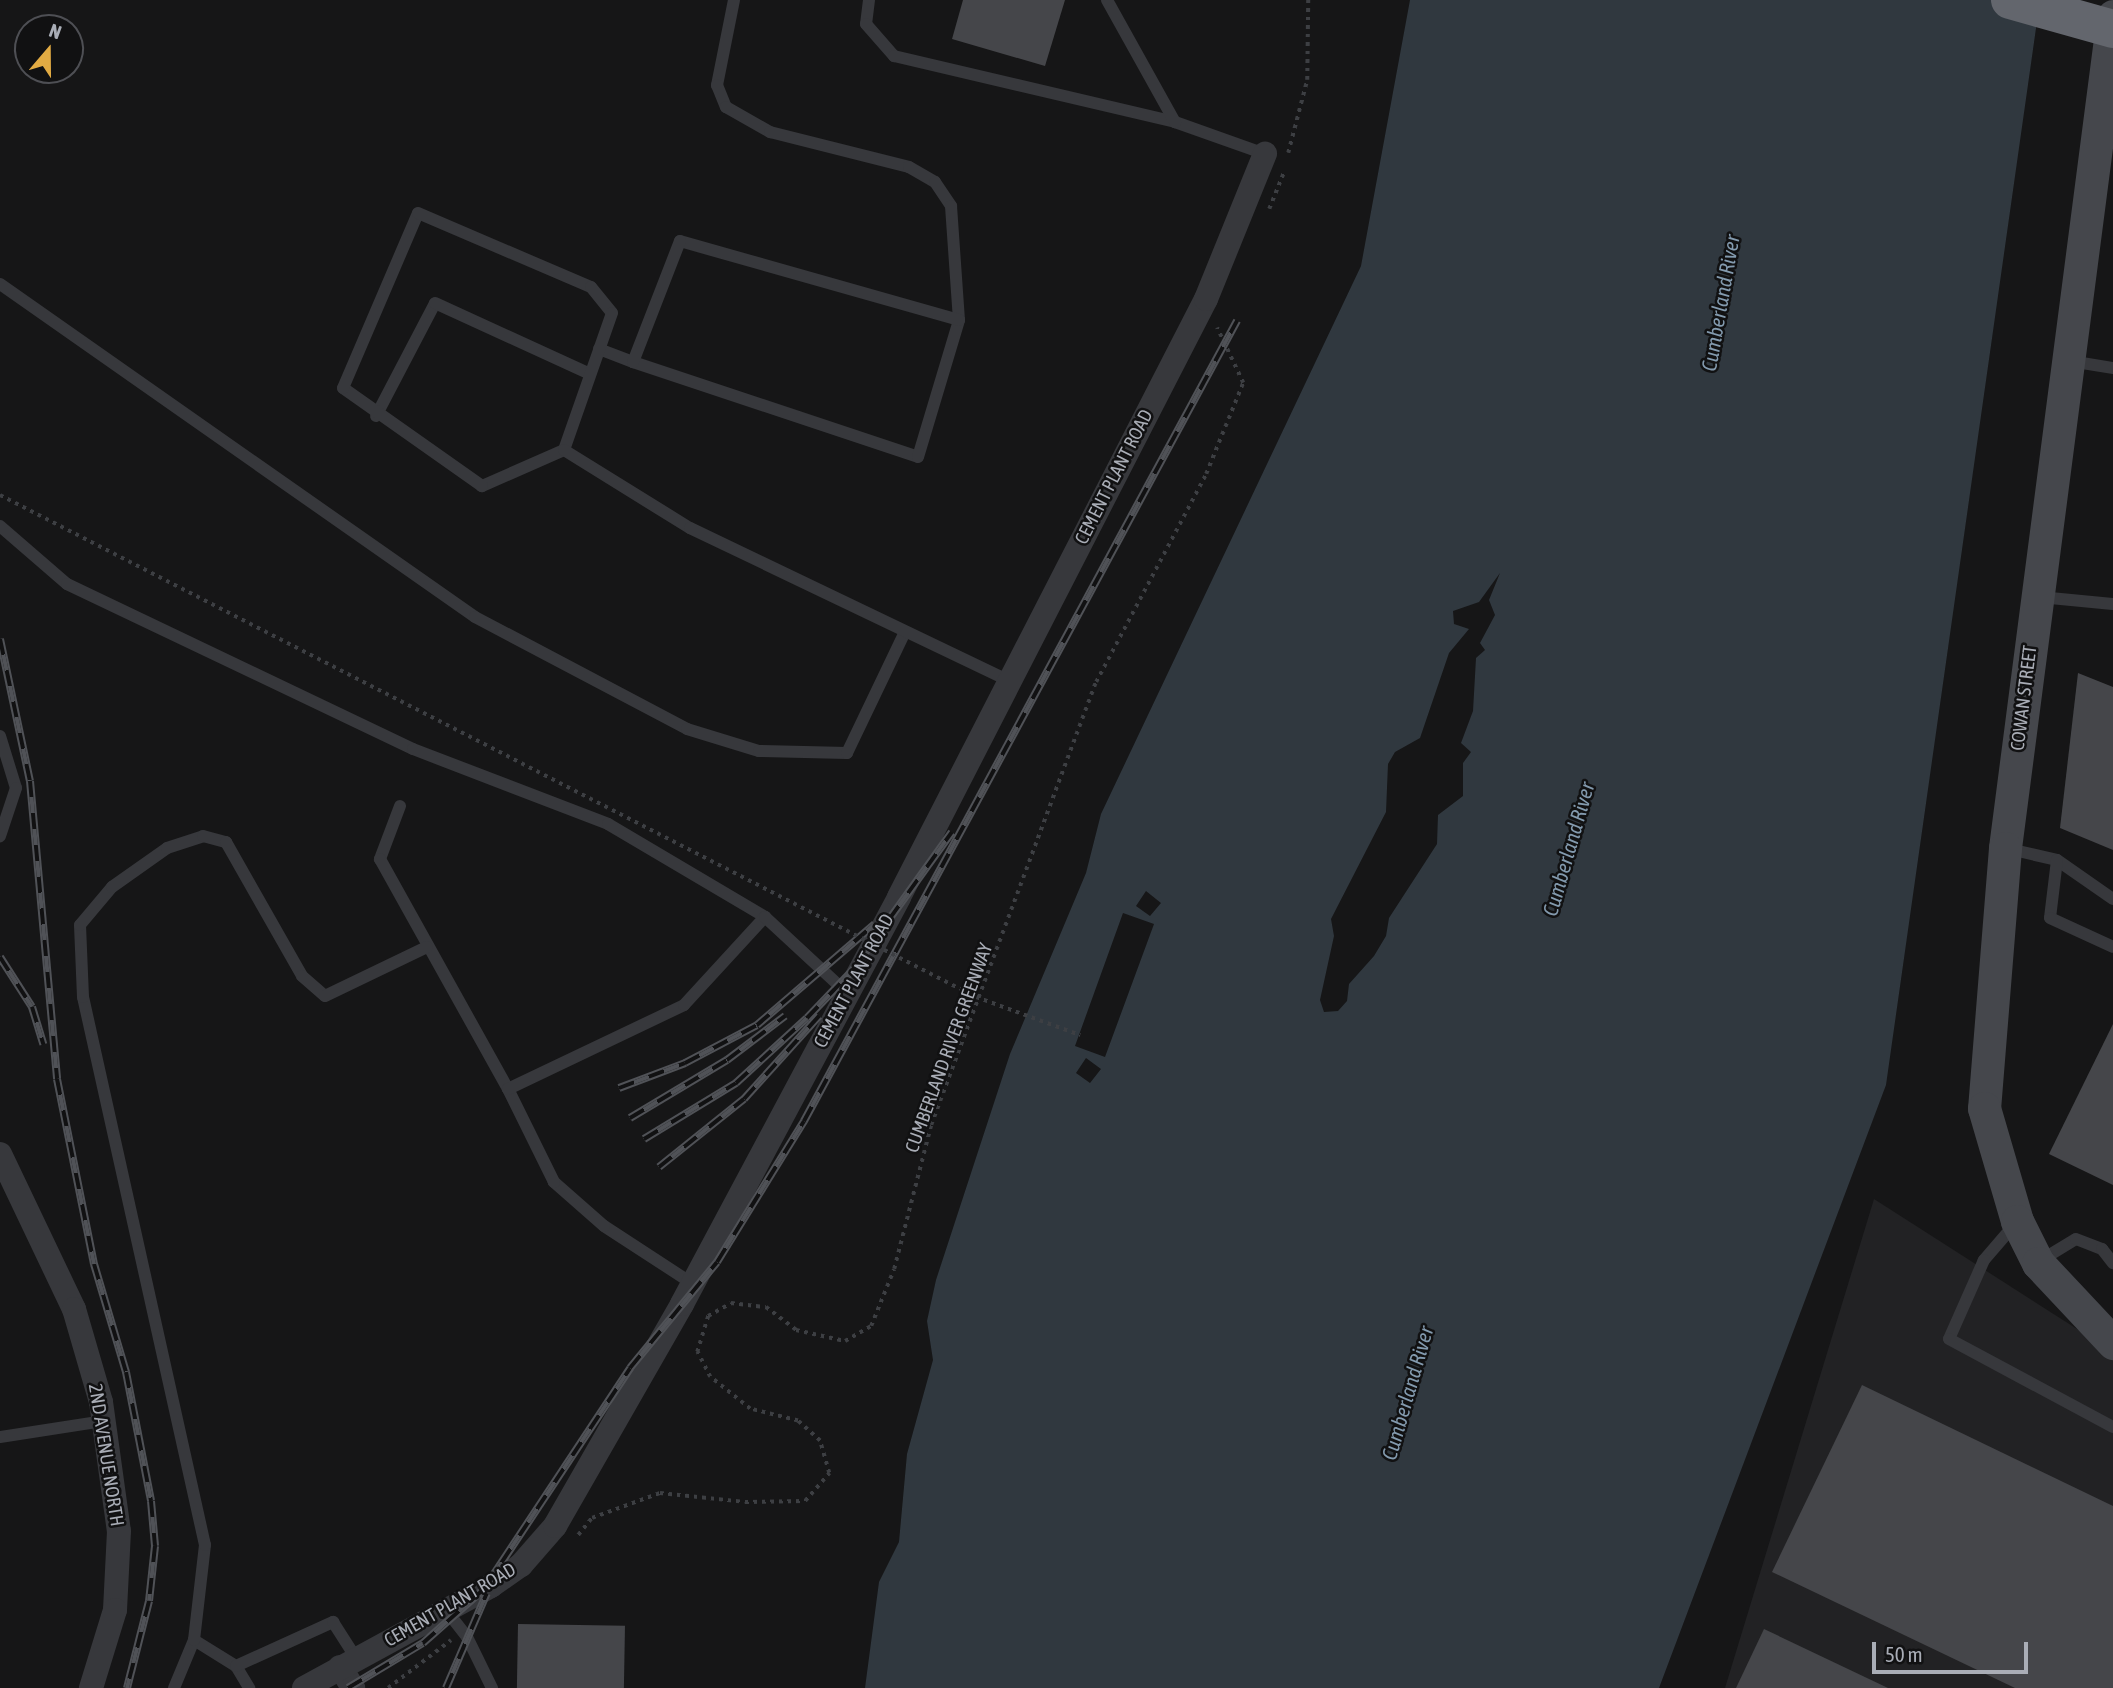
<!DOCTYPE html>
<style>
body{margin:0}
#map{position:relative;width:2113px;height:1688px;overflow:hidden;background:#161617;font-family:"Asap Condensed",sans-serif}
div>[style]{position:absolute}
.built>*{inset:0;background:#222224}
.water>*{inset:0;background:#30383f}
.building>*{inset:0;background:#45464a;transform-origin:0 0}
.path>*{height:3.5px;margin-top:-1.75px;transform-origin:0;background:repeating-linear-gradient(90deg,#3d3f43 0 3.5px,transparent 0 8.5px)}
.lane>*{height:12px;margin:-6px;padding:0 6px;transform-origin:6px;border-radius:6px;background:#37383c}
.street>*{height:24px;margin:-12px;padding:0 12px;transform-origin:12px;border-radius:12px;background:#37383c}
.secondary>*{height:33px;margin:-16.5px;padding:0 16.5px;transform-origin:16.5px;border-radius:16.5px;background:#45474c}
.rail>*{height:8px;margin-top:-4px;transform-origin:0;background:repeating-linear-gradient(90deg,#111112 0 16px,#505257 0 32px);box-sizing:border-box;border-block:2px solid #505257}
.path-bridge>*{height:3.5px;margin-top:-1.75px;transform-origin:0;background:repeating-linear-gradient(90deg,#3d3f43 0 3.5px,transparent 0 8.5px)}
.highway-bridge>*{height:38px;margin:-19px;padding:0 19px;transform-origin:19px;border-radius:19px;background:#63666d}
span{translate:-50% -50%;white-space:nowrap;text-align:center;line-height:1.15;-webkit-text-stroke:5px #111112;paint-order:stroke}
.street-label{font-size:19px;color:#a9adb6}
.water-label{font-size:21px;color:#839aae;font-style:italic}
.north{position:absolute;left:14px;top:14px;width:70px;height:70px;box-sizing:border-box;background:#111112;border:2px solid #4e4f54;border-radius:50%;rotate:20deg;font-size:19px;font-weight:700;line-height:28px;text-align:center;color:#a9adb6}
.north::after{content:'';display:block;margin:auto;width:24px;height:32px;background:#e2ab43;clip-path:polygon(50% 0,100% 100%,50% 72%,0 100%)}
.scale{position:absolute;left:1872px;top:1642px;width:156px;height:32px;box-sizing:border-box;border:4px solid #a9adb6;border-top:0;padding-left:9px;font-size:21px;line-height:24px;white-space:nowrap;color:#a9adb6;-webkit-text-stroke:5px #111112;paint-order:stroke}
</style>
<div id="map">
<div class="built">
<div style="clip-path:polygon(1874px 1199px,2113px 1352px,2113px 1688px,1725px 1688px)"></div>
</div>
<div class="water">
<div style="clip-path:polygon(evenodd,1410px 0,2040px 0,1886px 1085px,1659px 1688px,865px 1688px,879px 1582px,899px 1542px,907px 1454px,933px 1360px,927px 1321px,936px 1280px,1010px 1054px,1086px 873px,1101px 814px,1361px 266px,1410px 0,1500px 573px,1489px 600px,1495px 615px,1480px 643px,1485px 650px,1476px 658px,1473px 711px,1461px 743px,1471px 752px,1463px 763px,1463px 796px,1438px 815px,1437px 844px,1389px 918px,1386px 936px,1374px 956px,1349px 984px,1347px 1001px,1338px 1011px,1324px 1012px,1320px 1000px,1334px 936px,1331px 919px,1386px 812px,1388px 764px,1395px 752px,1420px 738px,1449px 653px,1469px 629px,1454px 624px,1453px 611px,1479px 602px,1500px 573px,1410px 0,1146px 891px,1161px 903px,1150px 916px,1136px 906px,1146px 891px,1410px 0,1123px 913px,1154px 924px,1105px 1057px,1075px 1046px,1123px 913px,1410px 0,1086px 1058px,1101px 1069px,1090px 1083px,1076px 1073px,1086px 1058px)"></div>
</div>
<div class="building">
<div style="clip-path:polygon(963px 0,1065px 0,1045px 66px,952px 39px)"></div>
<div style="clip-path:polygon(2078px 673px,2113px 687px,2113px 850px,2060px 828px)"></div>
<div style="clip-path:polygon(2113px 1024px,2113px 1185px,2049px 1154px)"></div>
<div style="clip-path:polygon(1862px 1385px,2113px 1506px,2113px 1688px,2015px 1688px,1772px 1572px)"></div>
<div style="left:518px;top:1624px;width:107px;height:64px;rotate:1deg"></div>
<div style="clip-path:polygon(1764px 1629px,1888px 1688px,1736px 1688px)"></div>
</div>
<div class="path">
<div style="left:1288px;top:153px;width:75px;rotate:-75.4deg"></div>
<div style="left:1307px;top:80px;width:80px;rotate:-89.3deg"></div>
<div style="left:1269px;top:209px;width:38px;rotate:-68deg"></div>
<div style="left:578px;top:1535px;width:22px;rotate:-51deg"></div>
<div style="left:592px;top:1518px;width:72px;rotate:-20.2deg"></div>
<div style="left:660px;top:1493px;width:85px;rotate:6deg"></div>
<div style="left:745px;top:1502px;width:60px;rotate:-1deg"></div>
<div style="left:805px;top:1501px;width:37px;rotate:-49deg"></div>
<div style="left:829px;top:1473px;width:33px;rotate:-106deg"></div>
<div style="left:820px;top:1441px;width:30px;rotate:-138deg"></div>
<div style="left:798px;top:1421px;width:49px;rotate:-166deg"></div>
<div style="left:750px;top:1409px;width:51px;rotate:-141.3deg"></div>
<div style="left:710px;top:1377px;width:28px;rotate:-117deg"></div>
<div style="left:697px;top:1352px;width:38px;rotate:-73deg"></div>
<div style="left:708px;top:1316px;width:26px;rotate:-29deg"></div>
<div style="left:731px;top:1303px;width:35px;rotate:7deg"></div>
<div style="left:766px;top:1307px;width:38px;rotate:37deg"></div>
<div style="left:796px;top:1330px;width:50px;rotate:12.7deg"></div>
<div style="left:845px;top:1341px;width:30px;rotate:-30deg"></div>
<div style="left:871px;top:1326px;width:61px;rotate:-68deg"></div>
<div style="left:894px;top:1269px;width:149px;rotate:-75.6deg"></div>
<div style="left:931px;top:1125px;width:473px;rotate:-69.6deg"></div>
<div style="left:1096px;top:682px;width:235px;rotate:-62.1deg"></div>
<div style="left:1206px;top:474px;width:98px;rotate:-67.9deg"></div>
<div style="left:1243px;top:383px;width:61px;rotate:-115.3deg"></div>
<div style="left:388px;top:1688px;width:79px;rotate:-37.3deg"></div>
</div>
<div class="lane">
<div style="left:734px;top:0;width:87px;rotate:101.3deg"></div>
<div style="left:717px;top:85px;width:24px;rotate:68deg"></div>
<div style="left:726px;top:107px;width:51px;rotate:29.6deg"></div>
<div style="left:770px;top:132px;width:143px;rotate:14.1deg"></div>
<div style="left:909px;top:167px;width:30px;rotate:30deg"></div>
<div style="left:935px;top:182px;width:29px;rotate:56deg"></div>
<div style="left:951px;top:206px;width:114px;rotate:86deg"></div>
<div style="left:869px;top:0;width:24px;rotate:97deg"></div>
<div style="left:866px;top:24px;width:43px;rotate:48.8deg"></div>
<div style="left:894px;top:56px;width:289px;rotate:13.2deg"></div>
<div style="left:1175px;top:122px;width:96px;rotate:19.6deg"></div>
<div style="left:1107px;top:0;width:140px;rotate:60.9deg"></div>
<div style="left:0;top:284px;width:580px;rotate:35.03deg"></div>
<div style="left:475px;top:617px;width:240px;rotate:27.8deg"></div>
<div style="left:687px;top:729px;width:75px;rotate:17deg"></div>
<div style="left:759px;top:751px;width:88px;rotate:1.3deg"></div>
<div style="left:847px;top:753px;width:132px;rotate:-64.4deg"></div>
<div style="left:599px;top:349px;width:36px;rotate:21deg"></div>
<div style="left:633px;top:362px;width:300px;rotate:18.4deg"></div>
<div style="left:918px;top:457px;width:143px;rotate:-73.3deg"></div>
<div style="left:959px;top:320px;width:290px;rotate:-164.2deg"></div>
<div style="left:680px;top:241px;width:130px;rotate:111.2deg"></div>
<div style="left:2070px;top:361px;width:44px;rotate:9.2deg"></div>
<div style="left:376px;top:416px;width:127px;rotate:-62.4deg"></div>
<div style="left:435px;top:303px;width:170px;rotate:24.6deg"></div>
<div style="left:564px;top:450px;width:90px;rotate:156.3deg"></div>
<div style="left:482px;top:486px;width:170px;rotate:-144.8deg"></div>
<div style="left:343px;top:388px;width:190px;rotate:-66.8deg"></div>
<div style="left:418px;top:213px;width:188px;rotate:23.2deg"></div>
<div style="left:591px;top:287px;width:33px;rotate:51deg"></div>
<div style="left:612px;top:313px;width:145px;rotate:109.3deg"></div>
<div style="left:564px;top:450px;width:148px;rotate:31.8deg"></div>
<div style="left:690px;top:528px;width:354px;rotate:25.6deg"></div>
<div style="left:0;top:526px;width:89px;rotate:40.9deg"></div>
<div style="left:67px;top:584px;width:383px;rotate:25.5deg"></div>
<div style="left:413px;top:749px;width:209px;rotate:21deg"></div>
<div style="left:608px;top:824px;width:182px;rotate:30.6deg"></div>
<div style="left:2040px;top:597px;width:73px;rotate:5.5deg"></div>
<div style="left:0;top:736px;width:54px;rotate:72.9deg"></div>
<div style="left:16px;top:788px;width:51px;rotate:108.4deg"></div>
<div style="left:400px;top:806px;width:57px;rotate:110.7deg"></div>
<div style="left:380px;top:859px;width:263px;rotate:60.9deg"></div>
<div style="left:2005px;top:848px;width:53px;rotate:13deg"></div>
<div style="left:2057px;top:860px;width:68px;rotate:34.9deg"></div>
<div style="left:2057px;top:860px;width:58px;rotate:96.9deg"></div>
<div style="left:2050px;top:918px;width:69px;rotate:24.7deg"></div>
<div style="left:2015px;top:1224px;width:48px;rotate:130.7deg"></div>
<div style="left:1984px;top:1260px;width:86px;rotate:113.9deg"></div>
<div style="left:1949px;top:1339px;width:186px;rotate:28.2deg"></div>
<div style="left:2038px;top:1262px;width:44px;rotate:-31.2deg"></div>
<div style="left:2076px;top:1239px;width:28px;rotate:21deg"></div>
<div style="left:2102px;top:1249px;width:18px;rotate:52deg"></div>
<div style="left:693px;top:1284px;width:106px;rotate:-146.9deg"></div>
<div style="left:604px;top:1226px;width:67px;rotate:-138.7deg"></div>
<div style="left:554px;top:1182px;width:104px;rotate:-116.3deg"></div>
<div style="left:508px;top:1089px;width:195px;rotate:-25.5deg"></div>
<div style="left:684px;top:1005px;width:120px;rotate:-47.4deg"></div>
<div style="left:765px;top:917px;width:112px;rotate:42.8deg"></div>
<div style="left:0;top:1437px;width:104px;rotate:-8.8deg"></div>
<div style="left:446px;top:1610px;width:34px;rotate:52deg"></div>
<div style="left:467px;top:1637px;width:57px;rotate:63.9deg"></div>
<div style="left:194px;top:1640px;width:49px;rotate:31.8deg"></div>
<div style="left:236px;top:1666px;width:26px;rotate:59deg"></div>
<div style="left:236px;top:1666px;width:107px;rotate:-24.4deg"></div>
<div style="left:333px;top:1622px;width:43px;rotate:57.4deg"></div>
<div style="left:174px;top:1688px;width:52px;rotate:-67.4deg"></div>
<div style="left:194px;top:1640px;width:96px;rotate:-83.4deg"></div>
<div style="left:205px;top:1545px;width:561px;rotate:-102.55deg"></div>
<div style="left:83px;top:997px;width:72px;rotate:-92.4deg"></div>
<div style="left:80px;top:925px;width:50px;rotate:-49.9deg"></div>
<div style="left:112px;top:887px;width:67px;rotate:-35.3deg"></div>
<div style="left:167px;top:848px;width:38px;rotate:-18deg"></div>
<div style="left:203px;top:836px;width:24px;rotate:15deg"></div>
<div style="left:226px;top:842px;width:154px;rotate:60.4deg"></div>
<div style="left:302px;top:976px;width:30px;rotate:41deg"></div>
<div style="left:325px;top:996px;width:113px;rotate:-25.7deg"></div>
</div>
<div class="street">
<div style="left:0;top:1154px;width:172px;rotate:64.5deg"></div>
<div style="left:74px;top:1309px;width:97px;rotate:73.8deg"></div>
<div style="left:101px;top:1402px;width:130px;rotate:82.1deg"></div>
<div style="left:119px;top:1531px;width:79px;rotate:92.9deg"></div>
<div style="left:115px;top:1610px;width:82px;rotate:107.1deg"></div>
<div style="left:340px;top:1667px;width:25px;rotate:58deg"></div>
<div style="left:304px;top:1688px;width:213px;rotate:-28.6deg"></div>
<div style="left:491px;top:1586px;width:37px;rotate:-35deg"></div>
<div style="left:521px;top:1565px;width:52px;rotate:-48.9deg"></div>
<div style="left:555px;top:1526px;width:256px;rotate:-60.2deg"></div>
<div style="left:682px;top:1304px;width:461px;rotate:-61.9deg"></div>
<div style="left:899px;top:897px;width:672px;rotate:-62.83deg"></div>
<div style="left:1206px;top:299px;width:157px;rotate:-67.9deg"></div>
</div>
<div class="secondary">
<div style="left:2113px;top:16px;width:839px;rotate:97.4deg"></div>
<div style="left:2005px;top:848px;width:261px;rotate:94.6deg"></div>
<div style="left:1984px;top:1108px;width:118px;rotate:73.7deg"></div>
<div style="left:2017px;top:1221px;width:47px;rotate:63.4deg"></div>
<div style="left:2038px;top:1263px;width:110px;rotate:46.8deg"></div>
</div>
<div class="rail">
<div style="left:0;top:639px;width:145px;rotate:78.1deg"></div>
<div style="left:30px;top:781px;width:299px;rotate:84.8deg"></div>
<div style="left:57px;top:1079px;width:189px;rotate:78.7deg"></div>
<div style="left:94px;top:1264px;width:113px;rotate:73.5deg"></div>
<div style="left:126px;top:1372px;width:131px;rotate:79deg"></div>
<div style="left:151px;top:1501px;width:45px;rotate:84.9deg"></div>
<div style="left:155px;top:1546px;width:55px;rotate:96.2deg"></div>
<div style="left:149px;top:1601px;width:90px;rotate:104.2deg"></div>
<div style="left:0;top:957px;width:59px;rotate:57.4deg"></div>
<div style="left:32px;top:1007px;width:39px;rotate:73deg"></div>
<div style="left:619px;top:1088px;width:71px;rotate:-20.7deg"></div>
<div style="left:685px;top:1063px;width:81px;rotate:-27.8deg"></div>
<div style="left:757px;top:1025px;width:155px;rotate:-40.6deg"></div>
<div style="left:630px;top:1118px;width:113px;rotate:-30.9deg"></div>
<div style="left:727px;top:1060px;width:73px;rotate:-37.2deg"></div>
<div style="left:644px;top:1139px;width:108px;rotate:-31.3deg"></div>
<div style="left:736px;top:1083px;width:96px;rotate:-42.5deg"></div>
<div style="left:807px;top:1018px;width:65px;rotate:-46.2deg"></div>
<div style="left:852px;top:971px;width:171px;rotate:-54.3deg"></div>
<div style="left:659px;top:1167px;width:109px;rotate:-38.7deg"></div>
<div style="left:744px;top:1099px;width:112px;rotate:-47.9deg"></div>
<div style="left:348px;top:1688px;width:87px;rotate:-31deg"></div>
<div style="left:423px;top:1643px;width:81px;rotate:-41.5deg"></div>
<div style="left:484px;top:1589px;width:265px;rotate:-56.5deg"></div>
<div style="left:630px;top:1368px;width:137px;rotate:-50.6deg"></div>
<div style="left:717px;top:1262px;width:166px;rotate:-58.3deg"></div>
<div style="left:804px;top:1121px;width:910px;rotate:-61.58deg"></div>
<div style="left:446px;top:1688px;width:103px;rotate:-66.7deg"></div>
</div>
<div class="path-bridge">
<div style="left:0;top:495px;width:1098px;rotate:27.22deg"></div>
<div style="left:976px;top:997px;width:111px;rotate:20.1deg"></div>
</div>
<div class="highway-bridge">
<div style="left:2010px;top:0;width:107px;rotate:15.7deg"></div>
</div>
<div class="street-label">
<span style="left:1114px;top:477px;rotate:-63deg">CEMENT PLANT ROAD</span>
<span style="left:2024px;top:698px;rotate:-83deg">COWAN STREET</span>
<span style="left:854px;top:981px;rotate:-62deg">CEMENT PLANT ROAD</span>
<span style="left:949px;top:1048px;rotate:-70deg">CUMBERLAND RIVER GREENWAY</span>
<span style="left:106px;top:1455px;rotate:81deg">2ND AVENUE NORTH</span>
<span style="left:450px;top:1605px;rotate:-30deg">CEMENT PLANT ROAD</span>
</div>
<div class="water-label">
<span style="left:1720px;top:303px;rotate:-80deg">Cumberland River</span>
<span style="left:1568px;top:849px;rotate:-74deg">Cumberland River</span>
<span style="left:1407px;top:1393px;rotate:-74deg">Cumberland River</span>
</div>
<div class="north">N</div>
<div class="scale">50 m</div>
</div>
